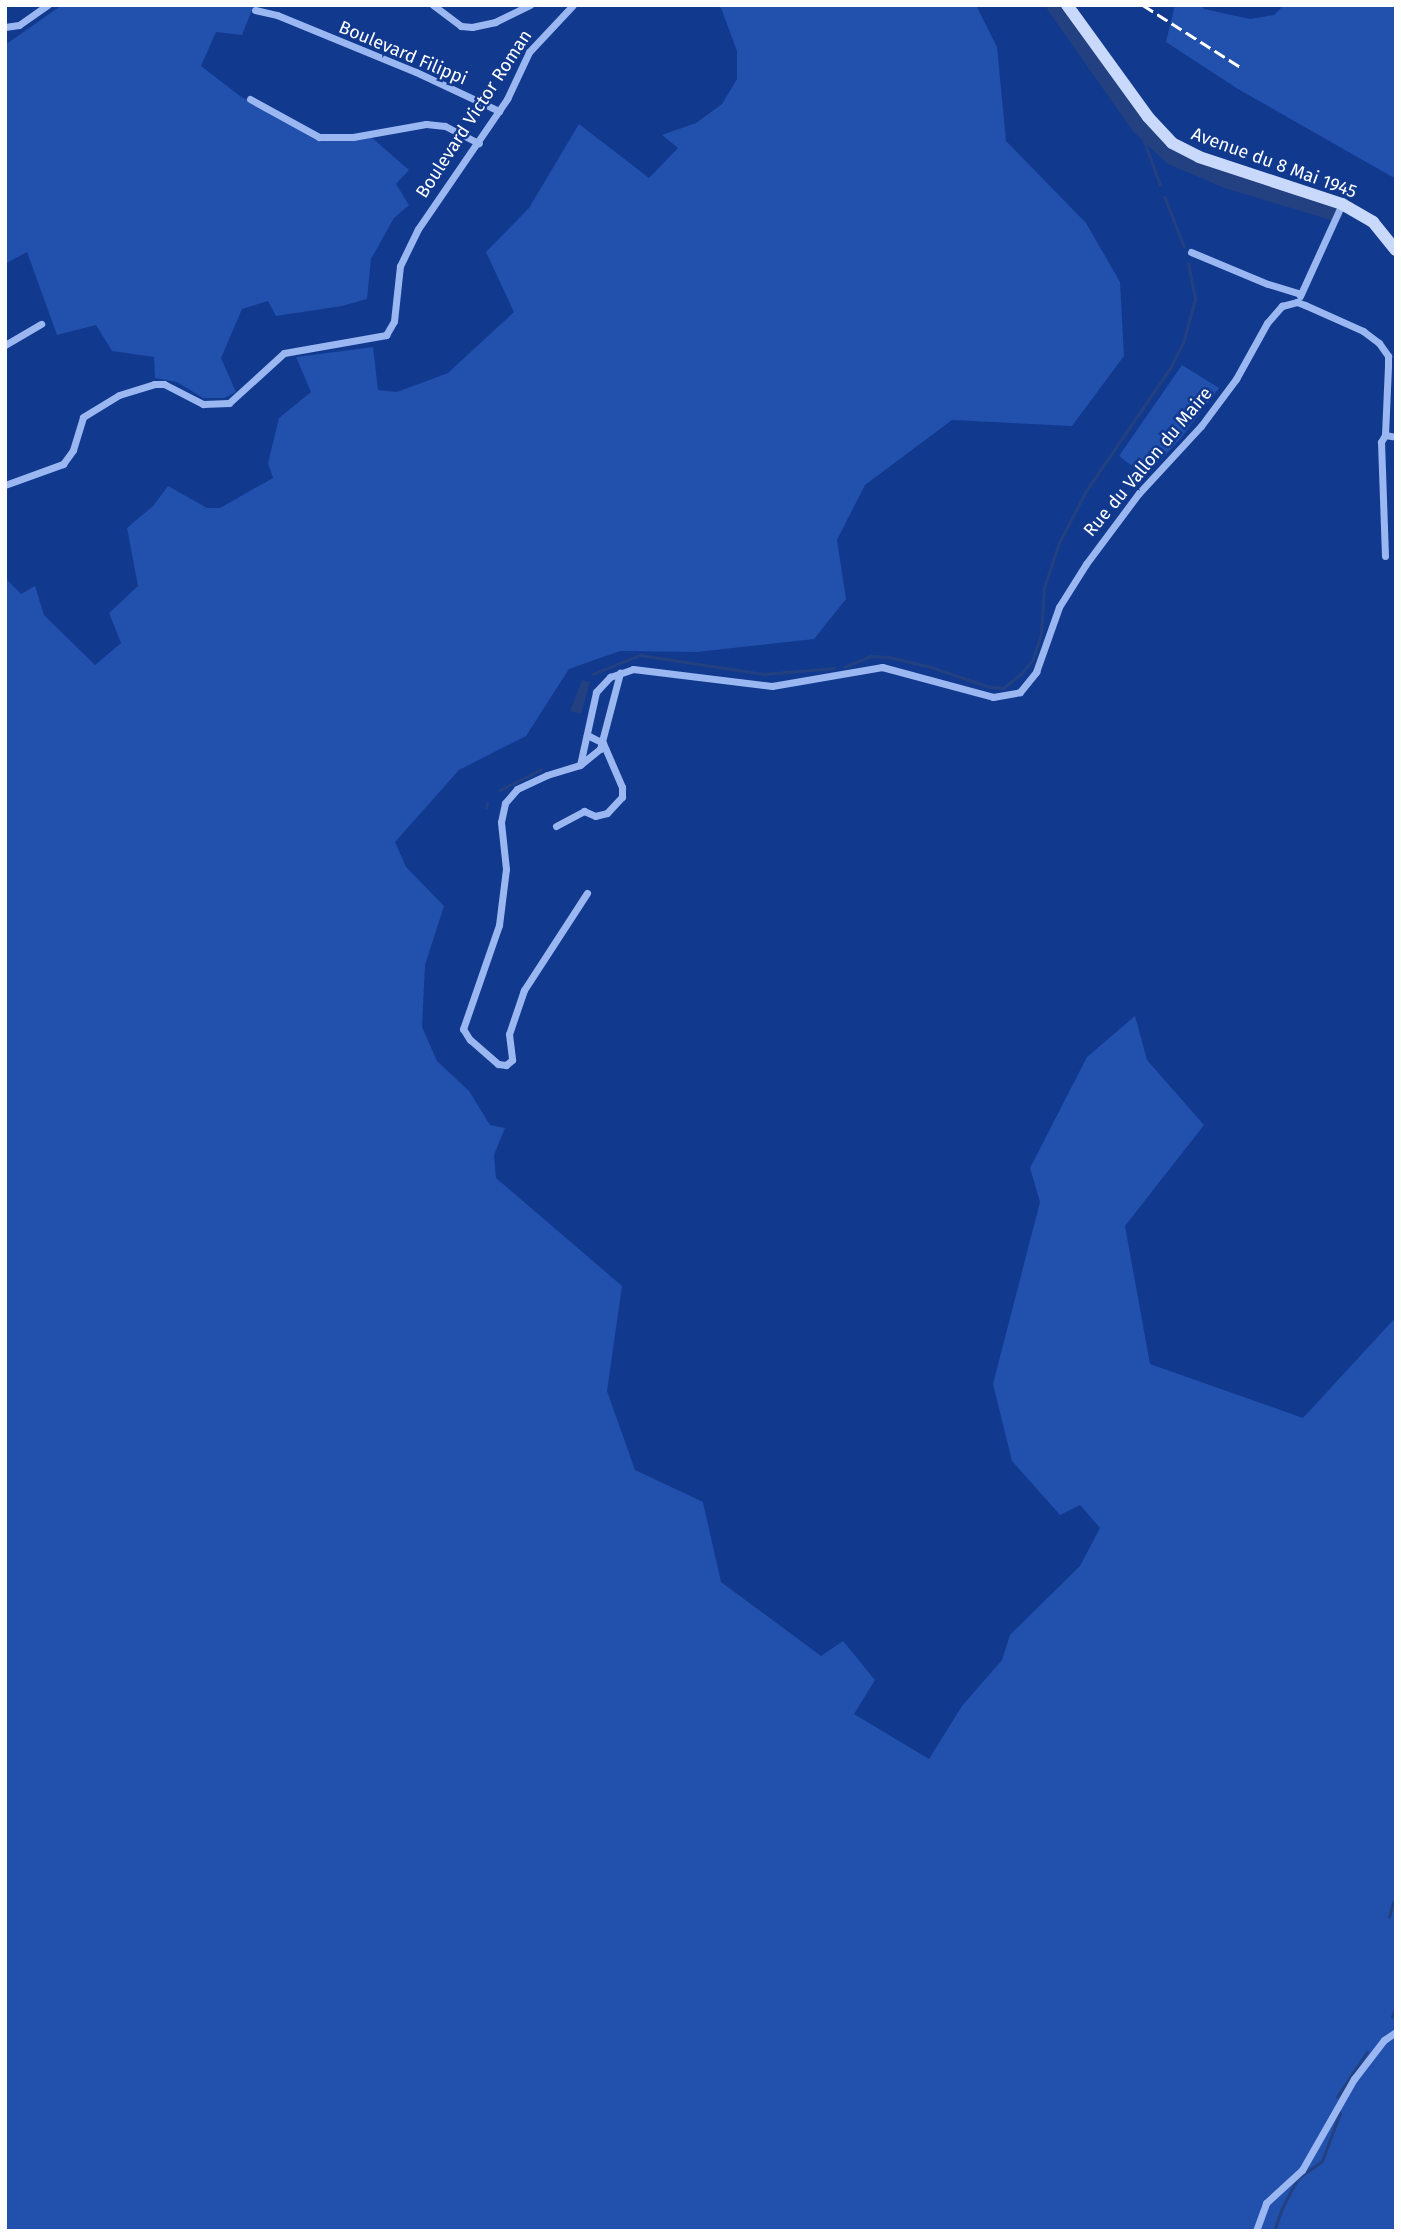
<!DOCTYPE html>
<style>
body{margin:0}
#map{position:relative;width:1401px;height:2236px;overflow:hidden;background:#11398e;font-family:"Fira Sans",sans-serif}
div>[style]{position:absolute}
.green>*{inset:0;background:#2250ad}
.water>*{inset:0;background:#234181}
.stream>*{height:2.5px;margin:-1.25px;padding:0 1.25px;transform-origin:1.25px;border-radius:1.25px;background:#234181}
.river>*{height:16px;margin:-8px;padding:0 8px;transform-origin:8px;border-radius:8px;background:#234181}
.minor>*{height:7px;margin:-3.5px;padding:0 3.5px;transform-origin:3.5px;border-radius:3.5px;background:#9ab7f2}
.secondary>*{height:12px;margin:-6px;padding:0 6px;transform-origin:6px;border-radius:6px;background:#c9d9fc}
.rail>*{height:2.5px;margin-top:-1.25px;transform-origin:0;background:repeating-linear-gradient(90deg,#fff 0 12px,transparent 0 17px)}
span{translate:-50% -50%;white-space:nowrap;text-align:center;line-height:1.15;-webkit-text-stroke:5px #11398e;paint-order:stroke}
.street-label{font-size:18px;color:#fff}
.frame{position:absolute;inset:0;border:7px solid #fff;pointer-events:none}
</style>
<div id="map">
<div class="green">
<div style="clip-path:polygon(62px 5px,254px 5px,242px 35px,216px 32px,201px 66px,240px 96px,316px 140px,371px 137px,409px 170px,396px 184px,409px 205px,394px 218px,371px 259px,367px 299px,342px 306px,276px 316px,268px 301px,242px 309px,221px 358px,236px 392px,224px 398px,203px 398px,177px 382px,155px 378px,154px 357px,112px 351px,96px 325px,57px 335px,27px 252px,5px 264px,5px 45px)"></div>
<div style="clip-path:polygon(713px 5px,976px 5px,997px 47px,1006px 141px,1086px 223px,1120px 282px,1124px 356px,1072px 426px,952px 420px,865px 485px,837px 540px,846px 599px,814px 639px,697px 652px,620px 651px,569px 669px,526px 736px,459px 770px,395px 842px,406px 867px,444px 906px,425px 965px,422px 1027px,437px 1061px,469px 1091px,490px 1125px,505px 1128px,494px 1155px,496px 1178px,622px 1286px,607px 1391px,635px 1470px,703px 1502px,721px 1582px,821px 1656px,843px 1641px,875px 1680px,854px 1714px,929px 1759px,962px 1706px,1002px 1660px,1010px 1635px,1080px 1566px,1100px 1528px,1080px 1505px,1060px 1515px,1012px 1461px,993px 1384px,1040px 1202px,1030px 1168px,1087px 1057px,1135px 1016px,1147px 1060px,1204px 1125px,1125px 1226px,1150px 1364px,1303px 1418px,1396px 1317px,1396px 2231px,5px 2231px,5px 578px,21px 594px,35px 586px,44px 615px,95px 665px,121px 643px,109px 613px,138px 586px,127px 528px,153px 506px,168px 486px,207px 508px,220px 508px,273px 478px,268px 463px,279px 418px,311px 392px,296px 357px,373px 347px,378px 390px,397px 392px,448px 373px,514px 312px,486px 252px,529px 208px,579px 124px,649px 178px,678px 148px,662px 135px,696px 123px,722px 104px,737px 79px,737px 51px,721px 8px)"></div>
<div style="clip-path:polygon(1175px 5px,1201px 5px,1204px 9px,1250px 19px,1274px 15px,1284px 5px,1396px 5px,1396px 179px,1238px 89px,1166px 42px)"></div>
<div style="clip-path:polygon(1182px 365px,1219px 388px,1180px 439px,1145px 476px,1119px 456px)"></div>
</div>
<div class="water">
<div style="clip-path:polygon(582px 680px,590px 682px,581px 714px,570px 711px)"></div>
</div>
<div class="stream">
<div style="left:1139px;top:126px;width:62px;rotate:70.1deg"></div>
<div style="left:1165px;top:197px;width:53px;rotate:68.8deg"></div>
<div style="left:845px;top:667px;width:28px;rotate:-23deg"></div>
<div style="left:871px;top:656px;width:18px;rotate:3deg"></div>
<div style="left:889px;top:657px;width:43px;rotate:13.4deg"></div>
<div style="left:931px;top:667px;width:62px;rotate:18.7deg"></div>
<div style="left:990px;top:687px;width:13px;rotate:4deg"></div>
<div style="left:1003px;top:688px;width:23px;rotate:-38deg"></div>
<div style="left:1021px;top:674px;width:19px;rotate:-51deg"></div>
<div style="left:1033px;top:659px;width:26px;rotate:-72deg"></div>
<div style="left:1041px;top:634px;width:46px;rotate:-86.3deg"></div>
<div style="left:1044px;top:588px;width:47px;rotate:-71.6deg"></div>
<div style="left:1059px;top:543px;width:59px;rotate:-62.6deg"></div>
<div style="left:1086px;top:491px;width:147px;rotate:-55.6deg"></div>
<div style="left:1169px;top:370px;width:30px;rotate:-63deg"></div>
<div style="left:1183px;top:343px;width:46px;rotate:-74.7deg"></div>
<div style="left:1195px;top:299px;width:36px;rotate:-101deg"></div>
<div style="left:593px;top:674px;width:51px;rotate:-22deg"></div>
<div style="left:640px;top:655px;width:125px;rotate:8.7deg"></div>
<div style="left:764px;top:674px;width:70px;rotate:-4.9deg"></div>
<div style="left:500px;top:790px;width:45px;rotate:-26.6deg"></div>
<div style="left:486px;top:808px;width:4px;rotate:-76deg"></div>
<div style="left:1389px;top:1917px;width:15px;rotate:-74deg"></div>
<div style="left:1392px;top:2017px;width:12px;rotate:-70deg"></div>
<div style="left:1337px;top:2097px;width:54px;rotate:-56.3deg"></div>
<div style="left:1274px;top:2231px;width:24px;rotate:-71deg"></div>
<div style="left:1282px;top:2208px;width:34px;rotate:-62deg"></div>
<div style="left:1298px;top:2178px;width:29px;rotate:-35deg"></div>
<div style="left:1322px;top:2161px;width:51px;rotate:-69.4deg"></div>
</div>
<div class="river">
<div style="left:1054px;top:5px;width:148px;rotate:54.9deg"></div>
<div style="left:1139px;top:126px;width:45px;rotate:43.2deg"></div>
<div style="left:1172px;top:157px;width:59px;rotate:23.1deg"></div>
<div style="left:1226px;top:180px;width:114px;rotate:16.8deg"></div>
</div>
<div class="minor">
<div style="left:433px;top:5px;width:35px;rotate:37deg"></div>
<div style="left:461px;top:26px;width:11px;rotate:5deg"></div>
<div style="left:472px;top:27px;width:24px;rotate:-12deg"></div>
<div style="left:495px;top:22px;width:39px;rotate:-26deg"></div>
<div style="left:255px;top:10px;width:23px;rotate:13deg"></div>
<div style="left:277px;top:15px;width:150px;rotate:22.3deg"></div>
<div style="left:416px;top:72px;width:92px;rotate:25.2deg"></div>
<div style="left:5px;top:27px;width:14px;rotate:-8deg"></div>
<div style="left:19px;top:25px;width:35px;rotate:-35deg"></div>
<div style="left:250px;top:99px;width:79px;rotate:28.8deg"></div>
<div style="left:319px;top:137px;width:34px"></div>
<div style="left:353px;top:137px;width:74px;rotate:-10.1deg"></div>
<div style="left:426px;top:124px;width:19px;rotate:6deg"></div>
<div style="left:445px;top:126px;width:38px;rotate:27deg"></div>
<div style="left:1191px;top:252px;width:83px;rotate:22.6deg"></div>
<div style="left:1268px;top:284px;width:34px;rotate:17deg"></div>
<div style="left:1300px;top:296px;width:101px;rotate:-65.5deg"></div>
<div style="left:5px;top:345px;width:42px;rotate:-30.3deg"></div>
<div style="left:5px;top:485px;width:62px;rotate:-19.9deg"></div>
<div style="left:63px;top:464px;width:17px;rotate:-54deg"></div>
<div style="left:73px;top:450px;width:34px;rotate:-73deg"></div>
<div style="left:83px;top:417px;width:42px;rotate:-31.4deg"></div>
<div style="left:119px;top:395px;width:37px;rotate:-17deg"></div>
<div style="left:154px;top:384px;width:10px"></div>
<div style="left:164px;top:384px;width:44px;rotate:27.1deg"></div>
<div style="left:203px;top:404px;width:26px;rotate:-2deg"></div>
<div style="left:229px;top:403px;width:74px;rotate:-42.3deg"></div>
<div style="left:284px;top:353px;width:104px;rotate:-10deg"></div>
<div style="left:386px;top:335px;width:16px;rotate:-60deg"></div>
<div style="left:394px;top:321px;width:55px;rotate:-83.8deg"></div>
<div style="left:400px;top:266px;width:41px;rotate:-64.1deg"></div>
<div style="left:418px;top:229px;width:158px;rotate:-55.6deg"></div>
<div style="left:507px;top:99px;width:52px;rotate:-64.9deg"></div>
<div style="left:529px;top:52px;width:64px;rotate:-46.9deg"></div>
<div style="left:1385px;top:556px;width:114px;rotate:-92deg"></div>
<div style="left:1381px;top:442px;width:8px;rotate:-60deg"></div>
<div style="left:580px;top:765px;width:75px;rotate:-77.6deg"></div>
<div style="left:596px;top:692px;width:21px;rotate:-47deg"></div>
<div style="left:610px;top:677px;width:24px;rotate:-19deg"></div>
<div style="left:633px;top:669px;width:140px;rotate:7deg"></div>
<div style="left:772px;top:686px;width:112px;rotate:-9.8deg"></div>
<div style="left:882px;top:667px;width:115px;rotate:15.1deg"></div>
<div style="left:993px;top:697px;width:27px;rotate:-10deg"></div>
<div style="left:1020px;top:692px;width:26px;rotate:-51deg"></div>
<div style="left:1036px;top:672px;width:69px;rotate:-70.5deg"></div>
<div style="left:1059px;top:607px;width:51px;rotate:-57.9deg"></div>
<div style="left:1086px;top:564px;width:89px;rotate:-53.3deg"></div>
<div style="left:1139px;top:493px;width:91px;rotate:-47.2deg"></div>
<div style="left:1201px;top:426px;width:59px;rotate:-53.3deg"></div>
<div style="left:1236px;top:379px;width:64px;rotate:-61deg"></div>
<div style="left:1267px;top:323px;width:23px;rotate:-49deg"></div>
<div style="left:1282px;top:306px;width:16px;rotate:-15deg"></div>
<div style="left:1297px;top:302px;width:9px;rotate:21deg"></div>
<div style="left:1305px;top:305px;width:64px;rotate:24.1deg"></div>
<div style="left:1363px;top:331px;width:20px;rotate:37deg"></div>
<div style="left:1379px;top:343px;width:16px;rotate:55deg"></div>
<div style="left:1388px;top:356px;width:10px;rotate:90deg"></div>
<div style="left:1388px;top:366px;width:69px;rotate:92.5deg"></div>
<div style="left:1385px;top:435px;width:11px;rotate:10deg"></div>
<div style="left:556px;top:826px;width:32px;rotate:-28deg"></div>
<div style="left:584px;top:811px;width:12px;rotate:24deg"></div>
<div style="left:595px;top:816px;width:12px;rotate:-14deg"></div>
<div style="left:607px;top:813px;width:22px;rotate:-47deg"></div>
<div style="left:622px;top:797px;width:10px;rotate:-90deg"></div>
<div style="left:622px;top:787px;width:48px;rotate:-113.4deg"></div>
<div style="left:603px;top:743px;width:18px;rotate:-153deg"></div>
<div style="left:587px;top:893px;width:116px;rotate:123deg"></div>
<div style="left:524px;top:990px;width:46px;rotate:108.8deg"></div>
<div style="left:509px;top:1034px;width:26px;rotate:83deg"></div>
<div style="left:512px;top:1060px;width:8px;rotate:140deg"></div>
<div style="left:506px;top:1065px;width:8px;rotate:-173deg"></div>
<div style="left:498px;top:1064px;width:37px;rotate:-139deg"></div>
<div style="left:470px;top:1040px;width:13px;rotate:-122deg"></div>
<div style="left:463px;top:1029px;width:110px;rotate:-70.9deg"></div>
<div style="left:499px;top:925px;width:56px;rotate:-82.9deg"></div>
<div style="left:506px;top:869px;width:47px;rotate:-96.1deg"></div>
<div style="left:501px;top:822px;width:19px;rotate:-78deg"></div>
<div style="left:505px;top:803px;width:18px;rotate:-49deg"></div>
<div style="left:517px;top:789px;width:33px;rotate:-25deg"></div>
<div style="left:547px;top:775px;width:34px;rotate:-17deg"></div>
<div style="left:580px;top:765px;width:26px;rotate:-39deg"></div>
<div style="left:600px;top:749px;width:79px;rotate:-75.3deg"></div>
<div style="left:1256px;top:2231px;width:30px;rotate:-70deg"></div>
<div style="left:1266px;top:2203px;width:49px;rotate:-42.5deg"></div>
<div style="left:1302px;top:2170px;width:105px;rotate:-60.3deg"></div>
<div style="left:1354px;top:2079px;width:49px;rotate:-52.4deg"></div>
<div style="left:1384px;top:2040px;width:14px;rotate:-34deg"></div>
</div>
<div class="secondary">
<div style="left:1067px;top:5px;width:138px;rotate:54.1deg"></div>
<div style="left:1148px;top:117px;width:35px;rotate:47deg"></div>
<div style="left:1172px;top:143px;width:30px;rotate:27deg"></div>
<div style="left:1199px;top:157px;width:151px;rotate:18.2deg"></div>
<div style="left:1342px;top:204px;width:36px;rotate:30deg"></div>
<div style="left:1373px;top:222px;width:36px;rotate:51deg"></div>
</div>
<div class="rail">
<div style="left:1143px;top:5px;width:117px;rotate:32.5deg"></div>
</div>
<div class="street-label">
<span style="left:403px;top:53px;rotate:23deg">Boulevard Filippi</span>
<span style="left:474px;top:114px;rotate:-57deg">Boulevard Victor Roman</span>
<span style="left:1274px;top:163px;rotate:20deg">Avenue du 8 Mai 1945</span>
<span style="left:1148px;top:462px;rotate:-50deg">Rue du Vallon du Maire</span>
</div>
<div class="frame"></div>
</div>
